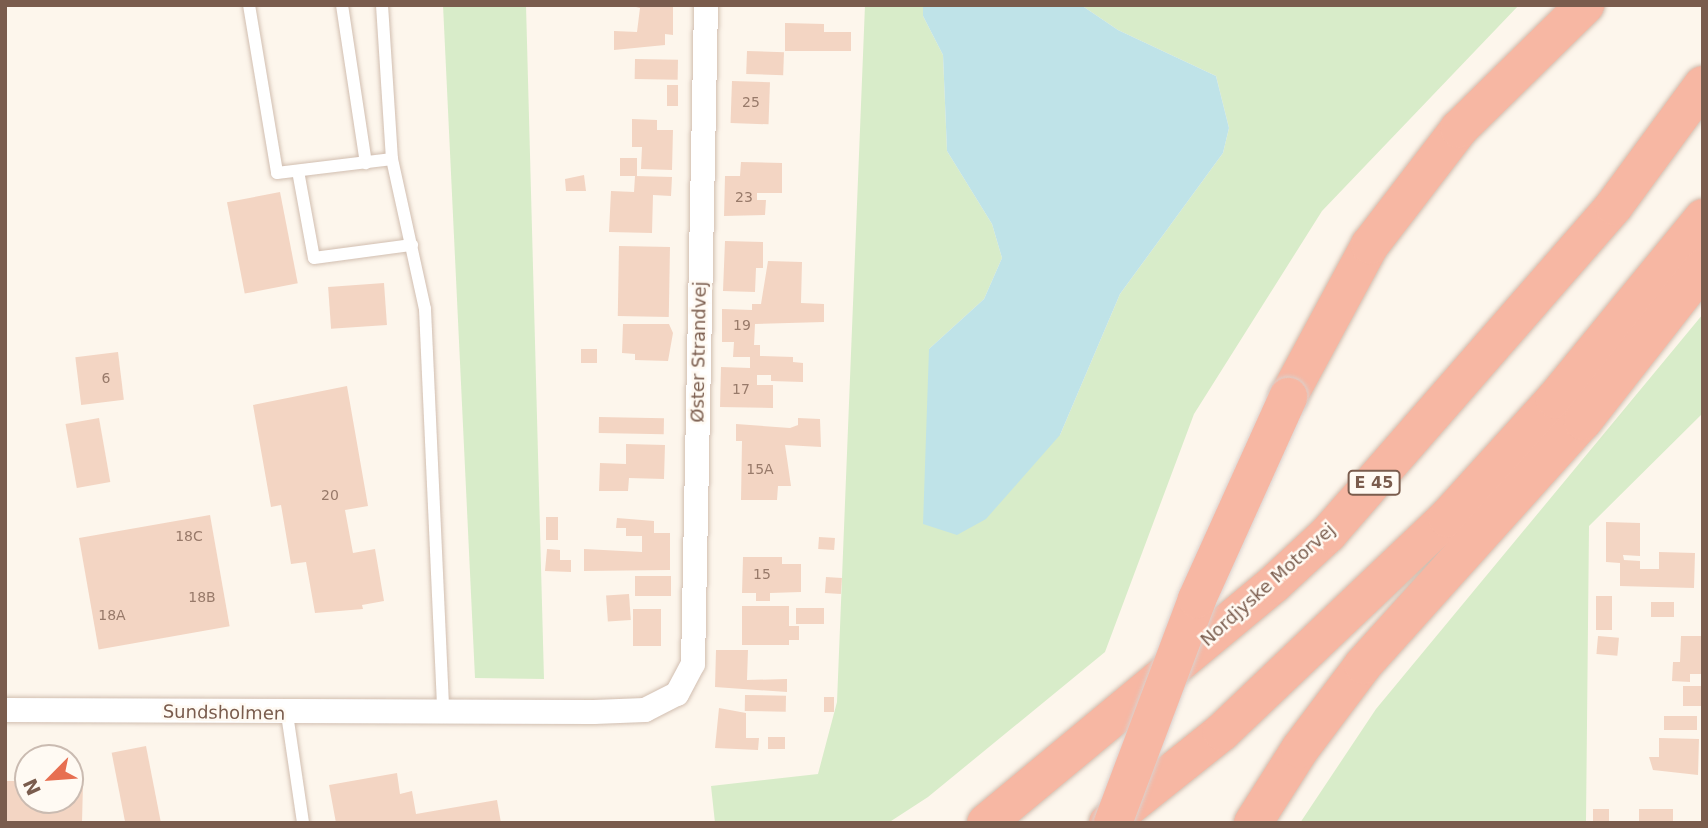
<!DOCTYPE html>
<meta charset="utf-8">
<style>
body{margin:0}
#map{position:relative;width:1708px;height:828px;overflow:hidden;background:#fdf6ec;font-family:"DejaVu Sans",sans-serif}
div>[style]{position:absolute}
.green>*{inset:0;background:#d8ecc9}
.water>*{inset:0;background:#bfe3e8}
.building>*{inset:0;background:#f3d5c3;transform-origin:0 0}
.roads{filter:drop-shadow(0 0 2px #d1beb0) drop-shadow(0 0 2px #d1beb0)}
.lane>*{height:12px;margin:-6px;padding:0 6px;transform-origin:6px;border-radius:6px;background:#fff}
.street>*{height:24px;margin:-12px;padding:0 12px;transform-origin:12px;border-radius:12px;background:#fff}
.highway>*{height:38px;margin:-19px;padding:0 19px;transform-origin:19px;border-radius:19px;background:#f7b7a3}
.bridges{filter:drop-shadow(0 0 2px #dad1cd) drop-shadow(0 0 2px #dad1cd)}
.highway-bridge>*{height:38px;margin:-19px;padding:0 19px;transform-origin:19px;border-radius:19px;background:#f7b7a3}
span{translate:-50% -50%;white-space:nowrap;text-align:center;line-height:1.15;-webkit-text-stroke:5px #fffaf3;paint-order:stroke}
.number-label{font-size:14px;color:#987a6a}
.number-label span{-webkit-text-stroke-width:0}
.shield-label span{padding:2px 5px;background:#fffaf3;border:2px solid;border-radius:5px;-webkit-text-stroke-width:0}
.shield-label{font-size:16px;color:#7a5c4d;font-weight:700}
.street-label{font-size:18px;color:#7a5c4d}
.frame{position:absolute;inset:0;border:7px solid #7a5c4d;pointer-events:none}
.north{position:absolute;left:14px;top:744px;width:70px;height:70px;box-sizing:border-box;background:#fffaf3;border:2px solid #cabbb1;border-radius:50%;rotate:245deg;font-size:19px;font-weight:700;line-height:28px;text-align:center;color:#7a5c4d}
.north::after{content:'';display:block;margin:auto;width:24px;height:32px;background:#e76f51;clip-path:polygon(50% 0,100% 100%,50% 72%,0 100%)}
</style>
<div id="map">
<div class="green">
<i style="clip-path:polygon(443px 5px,526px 5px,544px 679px,475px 678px)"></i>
<i style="clip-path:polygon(865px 5px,923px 5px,923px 16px,943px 55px,947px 151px,992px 224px,1002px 258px,984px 299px,929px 349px,1060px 435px,1120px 294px,1223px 153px,1229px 128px,1216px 76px,1118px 30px,1081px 5px,1519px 5px,1322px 211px,1194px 414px,1105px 652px,928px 797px,888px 823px,715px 823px,711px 786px,818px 774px,837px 702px)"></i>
<i style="clip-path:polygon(1703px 314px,1703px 413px,1589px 526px,1586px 823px,1300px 823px,1376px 709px)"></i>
</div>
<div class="water">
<i style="clip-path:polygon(923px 5px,1081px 5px,1118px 30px,1216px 76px,1229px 128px,1223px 153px,1120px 294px,1060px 435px,986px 519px,957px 535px,923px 524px,929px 349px,984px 299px,1002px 258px,992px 224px,947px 151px,943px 55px,923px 16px)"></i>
</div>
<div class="building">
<i style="clip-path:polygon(628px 5px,673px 5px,673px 35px,665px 34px,665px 45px,614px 50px,614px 31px,637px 32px,640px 8px)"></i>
<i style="clip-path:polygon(785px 23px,824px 24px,824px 32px,851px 32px,851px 51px,785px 51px)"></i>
<i style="left:747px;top:51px;width:37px;height:23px;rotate:2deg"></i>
<i style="left:635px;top:59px;width:43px;height:20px;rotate:1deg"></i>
<i style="left:732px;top:81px;width:38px;height:42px;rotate:2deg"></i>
<i style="left:667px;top:85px;width:11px;height:21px"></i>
<i style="clip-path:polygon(632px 119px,657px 120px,657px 130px,673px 130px,672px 170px,641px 169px,642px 147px,632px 147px)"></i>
<i style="left:620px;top:158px;width:17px;height:18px"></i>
<i style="clip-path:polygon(741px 162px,782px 163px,782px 193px,757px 193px,757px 200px,766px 200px,765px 215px,724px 216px,725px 176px,740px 176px)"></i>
<i style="clip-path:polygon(584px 175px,586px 191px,566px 191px,565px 179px)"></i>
<i style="clip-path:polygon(635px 176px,672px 177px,671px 196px,653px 195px,652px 233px,609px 232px,611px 191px,634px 192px)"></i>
<i style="left:280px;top:192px;width:93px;height:54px;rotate:79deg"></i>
<i style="clip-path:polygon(725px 241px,763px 242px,763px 268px,756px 268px,755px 292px,723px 291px)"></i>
<i style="left:619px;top:246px;width:51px;height:70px;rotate:1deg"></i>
<i style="clip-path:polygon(768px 261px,802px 262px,801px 303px,824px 304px,824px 322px,755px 324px,754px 345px,760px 345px,760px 356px,793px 357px,793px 362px,803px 363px,803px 382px,771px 381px,771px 375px,757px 375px,757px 385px,773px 385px,773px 408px,720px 407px,721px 367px,750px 368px,750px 357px,733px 357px,734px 342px,722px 342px,722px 309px,752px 310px,752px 304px,761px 304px)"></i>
<i style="left:384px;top:283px;width:42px;height:56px;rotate:86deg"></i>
<i style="clip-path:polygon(623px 324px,669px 324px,673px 333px,668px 361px,635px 360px,635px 354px,622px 353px)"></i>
<i style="left:581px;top:349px;width:16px;height:14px"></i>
<i style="left:118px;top:352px;width:48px;height:43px;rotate:83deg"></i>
<i style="clip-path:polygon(347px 386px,368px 506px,345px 510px,353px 553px,375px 549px,384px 601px,362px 605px,363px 609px,315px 613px,306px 562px,291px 564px,281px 505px,271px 507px,253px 405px)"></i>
<i style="left:599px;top:417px;width:65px;height:16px;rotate:1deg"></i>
<i style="left:99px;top:418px;width:65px;height:34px;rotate:80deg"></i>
<i style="clip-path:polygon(798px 418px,820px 419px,821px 447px,785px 445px,791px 486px,778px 486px,777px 500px,741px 500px,742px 441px,736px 441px,736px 424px,790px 428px,798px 425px)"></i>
<i style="clip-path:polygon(626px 444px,665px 445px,664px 479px,629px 478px,628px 491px,599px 491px,600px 463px,626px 464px)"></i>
<i style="left:210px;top:515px;width:113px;height:133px;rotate:80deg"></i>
<i style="left:546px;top:517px;width:12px;height:23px"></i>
<i style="clip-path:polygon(617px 518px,654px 521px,654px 533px,670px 533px,670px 570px,584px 571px,584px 549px,642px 552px,642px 536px,626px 536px,626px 528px,616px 528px)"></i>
<i style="clip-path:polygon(1606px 522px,1640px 523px,1640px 556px,1623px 555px,1624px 560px,1640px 561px,1640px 569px,1659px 569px,1659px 552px,1695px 553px,1694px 588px,1620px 586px,1620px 563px,1606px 562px)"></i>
<i style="left:819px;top:537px;width:16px;height:12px;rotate:4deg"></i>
<i style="clip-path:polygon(547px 549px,560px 550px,560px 560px,571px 560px,571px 572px,545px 571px)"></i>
<i style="clip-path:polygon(743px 557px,782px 557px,782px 564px,801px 564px,801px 592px,770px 593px,770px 601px,756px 601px,756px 593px,742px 593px)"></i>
<i style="left:635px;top:576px;width:36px;height:20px"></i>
<i style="left:826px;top:577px;width:16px;height:16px;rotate:4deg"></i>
<i style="left:629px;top:594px;width:26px;height:23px;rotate:86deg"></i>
<i style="left:1596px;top:596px;width:16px;height:34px"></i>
<i style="left:1651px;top:602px;width:23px;height:15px"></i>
<i style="clip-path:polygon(742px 606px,789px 606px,789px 626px,799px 626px,799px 640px,789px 640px,789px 645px,742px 645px)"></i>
<i style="left:796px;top:608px;width:28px;height:16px"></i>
<i style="left:633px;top:609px;width:28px;height:37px"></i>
<i style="left:1598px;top:636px;width:21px;height:18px;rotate:5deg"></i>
<i style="clip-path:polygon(1681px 636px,1703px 636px,1703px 674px,1690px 674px,1690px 682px,1672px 681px,1673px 662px,1680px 662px)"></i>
<i style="clip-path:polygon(716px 650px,748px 650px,747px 680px,787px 679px,787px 692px,715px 687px)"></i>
<i style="left:1683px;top:686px;width:20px;height:20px"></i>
<i style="left:745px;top:695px;width:41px;height:16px;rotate:1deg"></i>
<i style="left:824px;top:697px;width:10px;height:15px"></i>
<i style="clip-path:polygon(719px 708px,746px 713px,746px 738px,759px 738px,758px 750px,715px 748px)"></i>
<i style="left:1664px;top:716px;width:33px;height:14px"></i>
<i style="left:768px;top:737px;width:17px;height:12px"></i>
<i style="clip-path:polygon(1659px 738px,1699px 739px,1698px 775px,1653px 770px,1649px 757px,1659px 757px)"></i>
<i style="left:146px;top:746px;width:78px;height:35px;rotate:79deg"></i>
<i style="clip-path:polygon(397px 773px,400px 794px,412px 791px,416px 814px,497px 800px,501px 823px,336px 823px,329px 785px)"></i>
<i style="clip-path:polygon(5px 781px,28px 781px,28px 800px,70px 800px,70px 782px,83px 783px,82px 823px,5px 823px)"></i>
<i style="left:1593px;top:809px;width:16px;height:14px"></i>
<i style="left:1639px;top:809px;width:34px;height:14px"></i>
</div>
<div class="roads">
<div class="lane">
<i style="left:249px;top:5px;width:170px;rotate:80.5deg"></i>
<i style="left:277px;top:173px;width:116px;rotate:-6.9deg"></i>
<i style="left:342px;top:5px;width:160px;rotate:81.4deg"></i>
<i style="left:382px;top:5px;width:154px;rotate:86.3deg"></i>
<i style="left:392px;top:159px;width:154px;rotate:77.6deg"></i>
<i style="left:425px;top:309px;width:403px;rotate:87.4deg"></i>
<i style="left:298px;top:171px;width:88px;rotate:79.6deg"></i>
<i style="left:314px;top:258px;width:99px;rotate:-7.6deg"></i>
<i style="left:287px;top:714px;width:110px;rotate:81.6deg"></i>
</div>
<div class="street">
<i style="left:5px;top:710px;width:589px;rotate:0.19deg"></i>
<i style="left:594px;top:712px;width:51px;rotate:-2.2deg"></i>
<i style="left:645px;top:710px;width:36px;rotate:-27deg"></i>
<i style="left:677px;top:694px;width:34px;rotate:-62deg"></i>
<i style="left:693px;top:664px;width:659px;rotate:-88.87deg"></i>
</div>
<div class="highway">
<i style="left:1288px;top:397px;width:173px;rotate:-61.7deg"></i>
<i style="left:1370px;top:245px;width:146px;rotate:-52.5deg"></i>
<i style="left:1459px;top:129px;width:177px;rotate:-44.5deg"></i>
<i style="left:986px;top:823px;width:374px;rotate:-39.7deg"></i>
<i style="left:1274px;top:584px;width:74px;rotate:-42.8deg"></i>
<i style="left:1328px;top:534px;width:435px;rotate:-48.9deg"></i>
<i style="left:1614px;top:206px;width:150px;rotate:-53.7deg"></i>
<i style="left:1108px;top:823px;width:146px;rotate:-38.6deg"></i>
<i style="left:1222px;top:732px;width:311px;rotate:-43.6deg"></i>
<i style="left:1447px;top:518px;width:161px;rotate:-47.8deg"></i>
<i style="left:1555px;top:399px;width:234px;rotate:-50.7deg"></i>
<i style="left:1253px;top:823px;width:88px;rotate:-57.6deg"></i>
<i style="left:1300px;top:749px;width:105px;rotate:-53.1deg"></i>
<i style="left:1363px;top:665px;width:329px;rotate:-48deg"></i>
<i style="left:1583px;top:421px;width:194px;rotate:-51.9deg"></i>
</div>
</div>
<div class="bridges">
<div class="highway-bridge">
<i style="left:1113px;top:823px;width:239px;rotate:-69.4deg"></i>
<i style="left:1197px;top:599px;width:222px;rotate:-65.7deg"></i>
</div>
</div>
<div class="number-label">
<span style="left:751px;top:102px">25</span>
<span style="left:744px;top:197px">23</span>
<span style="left:742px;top:325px">19</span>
<span style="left:106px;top:378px">6</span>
<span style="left:741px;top:389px">17</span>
<span style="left:760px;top:469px">15A</span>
<span style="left:330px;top:495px">20</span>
<span style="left:189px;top:536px">18C</span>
<span style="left:762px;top:574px">15</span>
<span style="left:202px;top:597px">18B</span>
<span style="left:112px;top:615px">18A</span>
</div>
<div class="shield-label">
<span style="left:1374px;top:483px">E 45</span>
</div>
<div class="street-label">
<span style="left:699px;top:352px;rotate:-89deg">Øster Strandvej</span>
<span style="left:1268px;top:585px;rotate:-42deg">Nordjyske Motorvej</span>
<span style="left:224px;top:713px;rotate:1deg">Sundsholmen</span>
</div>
<div class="frame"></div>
<div class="north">N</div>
</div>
